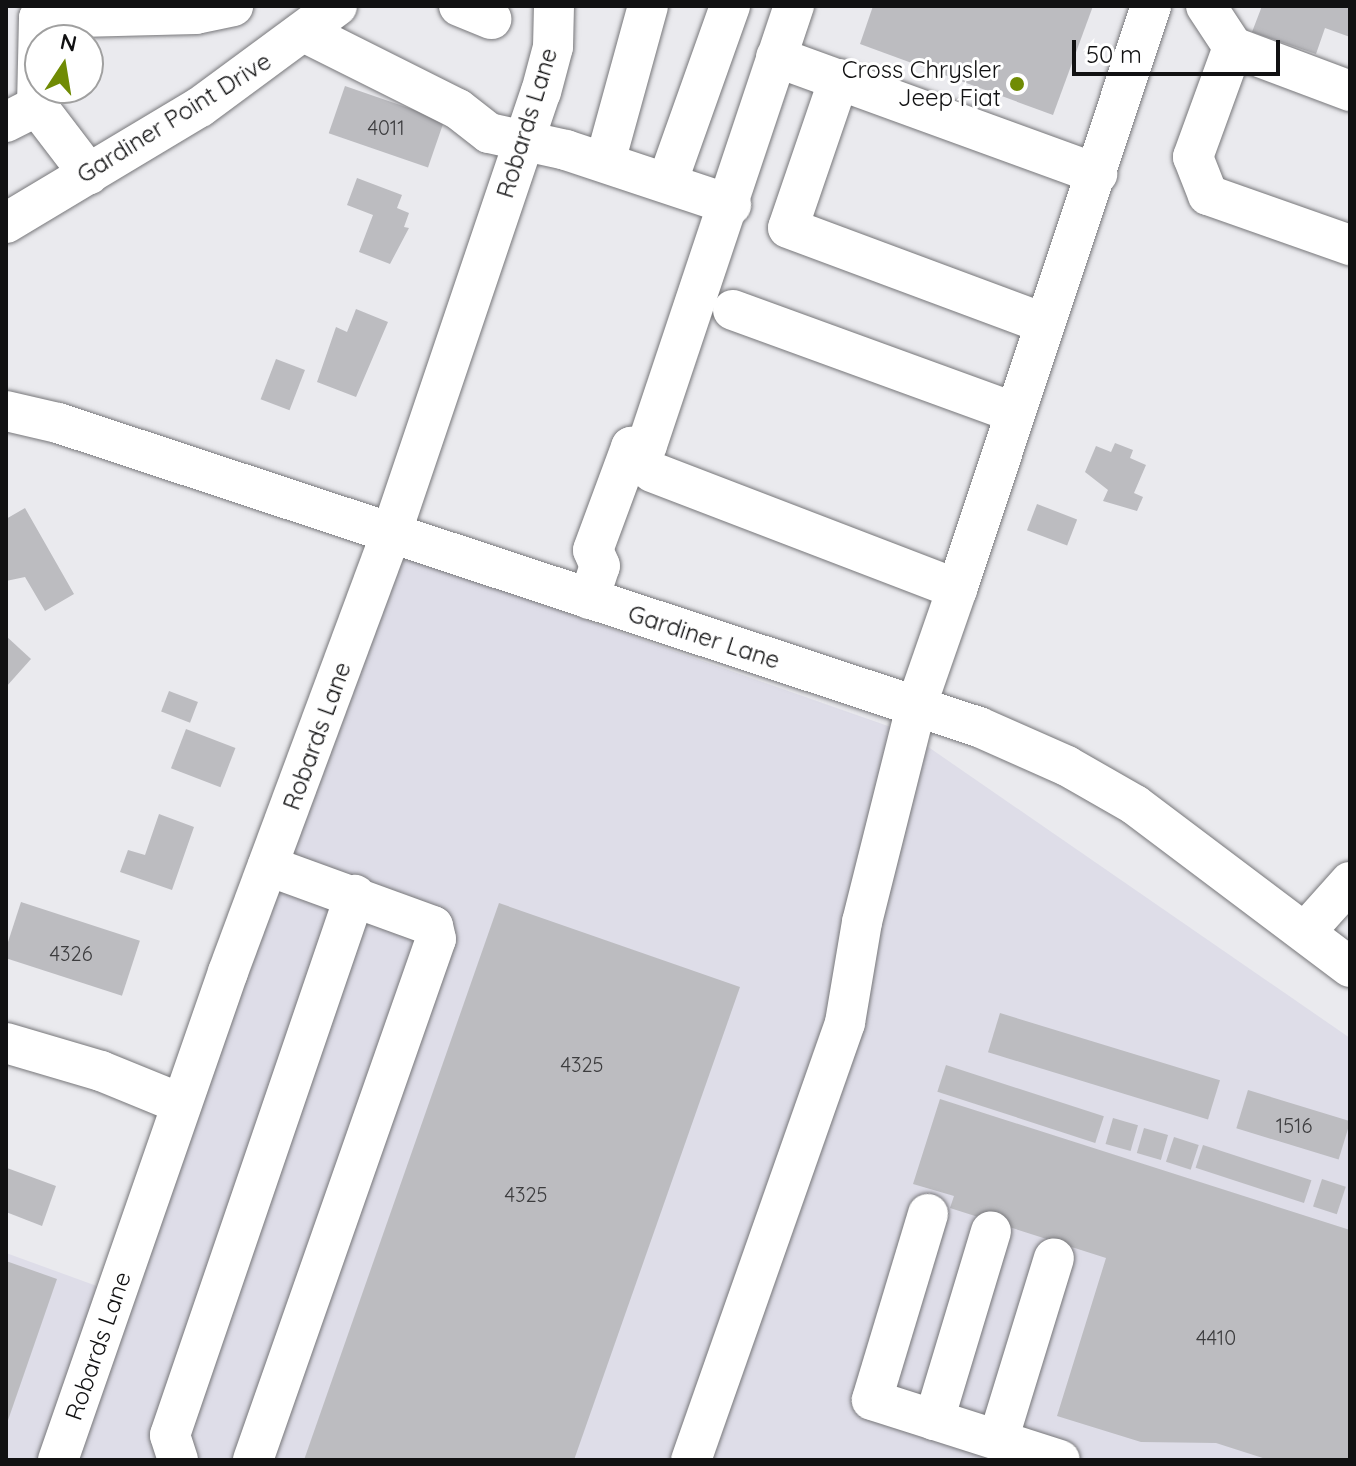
<!DOCTYPE html>
<style>
body{margin:0}
#map{position:relative;width:1356px;height:1466px;overflow:hidden;background:#eaeaee;font-family:Quicksand,sans-serif}
div>[style]{position:absolute}
.built>*{inset:0;background:#dedde8}
.building>*{inset:0;background:#bcbcc0;transform-origin:0 0}
.roads{filter:drop-shadow(0 0 2px #77777a) drop-shadow(0 0 2px #77777a)}
.minor>*{height:40px;margin:-20px;padding:0 20px;transform-origin:20px;border-radius:20px;background:#fff}
.dots>*{width:22px;height:22px;translate:-50% -50%;box-sizing:border-box;border:4px solid #fff;border-radius:50%}
span{translate:-50% -50%;white-space:nowrap;text-align:center;line-height:1.15;-webkit-text-stroke:6px #fff;paint-order:stroke}
.number-label{font-size:20px;color:#3c3c3e}
.number-label span{-webkit-text-stroke-width:0}
.poi-label{font-size:24px;color:#111112}
.right{translate:-100% -50%;text-align:right}
.street-label{font-size:24px;color:#111112}
.frame{position:absolute;inset:0;border:8px solid #111112;pointer-events:none}
.north{position:absolute;left:24px;top:24px;width:80px;height:80px;box-sizing:border-box;background:#fff;border:2px solid #a0a0a0;border-radius:50%;rotate:12deg;font-size:22px;font-weight:700;line-height:32px;text-align:center;color:#111112}
.north::after{content:'';display:block;margin:auto;width:28px;height:36px;background:#708b04;clip-path:polygon(50% 0,100% 100%,50% 72%,0 100%)}
.scale{position:absolute;left:1072px;top:40px;width:208px;height:36px;box-sizing:border-box;border:4px solid #111112;border-top:0;padding-left:10px;font-size:24px;line-height:28px;white-space:nowrap;color:#111112;-webkit-text-stroke:6px #fff;paint-order:stroke}
</style>
<div id="map">
<div class="built">
<i style="clip-path:polygon(393px 552px,908px 733px,1350px 1038px,1350px 1460px,6px 1460px,6px 1253px,105px 1289px)"></i>
</div>
<div class="building">
<i style="clip-path:polygon(873px 6px,1093px 6px,1053px 115px,860px 44px)"></i>
<i style="clip-path:polygon(1262px 6px,1350px 6px,1350px 37px,1325px 28px,1316px 54px,1252px 32px)"></i>
<i style="left:345px;top:86px;width:105px;height:50px;rotate:19deg"></i>
<i style="clip-path:polygon(357px 178px,402px 195px,397px 208px,409px 213px,404px 227px,409px 228px,390px 264px,359px 252px,373px 215px,347px 205px)"></i>
<i style="clip-path:polygon(356px 309px,388px 322px,356px 397px,317px 382px,336px 327px,347px 332px)"></i>
<i style="left:276px;top:359px;width:31px;height:43px;rotate:21deg"></i>
<i style="clip-path:polygon(1115px 443px,1133px 450px,1130px 458px,1146px 465px,1134px 493px,1143px 497px,1137px 511px,1103px 501px,1108px 490px,1085px 472px,1096px 446px,1111px 452px)"></i>
<i style="left:1037px;top:504px;width:43px;height:28px;rotate:21deg"></i>
<i style="clip-path:polygon(25px 508px,74px 594px,45px 611px,25px 577px,6px 581px,6px 519px)"></i>
<i style="clip-path:polygon(6px 636px,31px 659px,6px 687px)"></i>
<i style="left:169px;top:691px;width:31px;height:22px;rotate:21deg"></i>
<i style="left:186px;top:729px;width:53px;height:42px;rotate:21deg"></i>
<i style="clip-path:polygon(159px 814px,194px 827px,172px 890px,120px 872px,128px 850px,145px 855px)"></i>
<i style="left:21px;top:902px;width:125px;height:58px;rotate:18deg"></i>
<i style="clip-path:polygon(499px 903px,740px 987px,574px 1460px,304px 1460px)"></i>
<i style="left:1000px;top:1013px;width:230px;height:41px;rotate:17deg"></i>
<i style="left:946px;top:1065px;width:166px;height:28px;rotate:18deg"></i>
<i style="left:1248px;top:1090px;width:107px;height:40px;rotate:17deg"></i>
<i style="clip-path:polygon(940px 1099px,1350px 1230px,1350px 1460px,1269px 1460px,1216px 1443px,1141px 1442px,1057px 1416px,1106px 1258px,950px 1208px,954px 1196px,913px 1184px)"></i>
<i style="left:1113px;top:1118px;width:26px;height:27px;rotate:16deg"></i>
<i style="left:1144px;top:1128px;width:25px;height:26px;rotate:16deg"></i>
<i style="left:1174px;top:1137px;width:26px;height:26px;rotate:18deg"></i>
<i style="left:1203px;top:1145px;width:114px;height:24px;rotate:18deg"></i>
<i style="clip-path:polygon(7px 1168px,56px 1186px,42px 1226px,6px 1212px)"></i>
<i style="left:1322px;top:1179px;width:25px;height:29px;rotate:18deg"></i>
<i style="clip-path:polygon(6px 1261px,57px 1279px,6px 1426px)"></i>
</div>
<div class="roads">
<div class="minor">
<i style="left:459px;top:6px;width:35px;rotate:22deg"></i>
<i style="left:1206px;top:6px;width:49px;rotate:56.6deg"></i>
<i style="left:1233px;top:47px;width:117px;rotate:110deg"></i>
<i style="left:1193px;top:157px;width:41px;rotate:68.5deg"></i>
<i style="left:1208px;top:195px;width:151px;rotate:19.4deg"></i>
<i style="left:306px;top:33px;width:170px;rotate:26.6deg"></i>
<i style="left:458px;top:109px;width:39px;rotate:38deg"></i>
<i style="left:489px;top:133px;width:79px;rotate:12.4deg"></i>
<i style="left:566px;top:150px;width:174px;rotate:18.4deg"></i>
<i style="left:1233px;top:47px;width:125px;rotate:20.6deg"></i>
<i style="left:776px;top:57px;width:342px;rotate:20deg"></i>
<i style="left:839px;top:79px;width:157px;rotate:108.9deg"></i>
<i style="left:788px;top:228px;width:273px;rotate:20.4deg"></i>
<i style="left:37px;top:106px;width:86px;rotate:52.6deg"></i>
<i style="left:6px;top:122px;width:35px;rotate:-27deg"></i>
<i style="left:37px;top:106px;width:88px;rotate:-88.7deg"></i>
<i style="left:39px;top:18px;width:157px;rotate:-1.5deg"></i>
<i style="left:196px;top:14px;width:38px;rotate:-12deg"></i>
<i style="left:605px;top:162px;width:162px;rotate:-74.6deg"></i>
<i style="left:667px;top:183px;width:188px;rotate:-70.4deg"></i>
<i style="left:6px;top:223px;width:226px;rotate:-30.9deg"></i>
<i style="left:200px;top:107px;width:170px;rotate:-36.4deg"></i>
<i style="left:733px;top:310px;width:298px;rotate:20deg"></i>
<i style="left:6px;top:411px;width:53px;rotate:13deg"></i>
<i style="left:58px;top:423px;width:970px;rotate:18.27deg"></i>
<i style="left:979px;top:727px;width:96px;rotate:23.9deg"></i>
<i style="left:1067px;top:766px;width:78px;rotate:29.8deg"></i>
<i style="left:1135px;top:805px;width:269px;rotate:37deg"></i>
<i style="left:647px;top:445px;width:463px;rotate:-71.5deg"></i>
<i style="left:652px;top:472px;width:327px;rotate:21deg"></i>
<i style="left:957px;top:589px;width:125px;rotate:109.2deg"></i>
<i style="left:916px;top:707px;width:222px;rotate:104.1deg"></i>
<i style="left:862px;top:922px;width:102px;rotate:99.6deg"></i>
<i style="left:845px;top:1023px;width:463px;rotate:109.4deg"></i>
<i style="left:957px;top:589px;width:614px;rotate:-71.59deg"></i>
<i style="left:589px;top:599px;width:35px;rotate:-72deg"></i>
<i style="left:600px;top:566px;width:17px;rotate:-114deg"></i>
<i style="left:593px;top:550px;width:110px;rotate:-69.7deg"></i>
<i style="left:631px;top:447px;width:16px;rotate:-7deg"></i>
<i style="left:1306px;top:931px;width:66px;rotate:-48.1deg"></i>
<i style="left:6px;top:1043px;width:99px;rotate:16.4deg"></i>
<i style="left:101px;top:1071px;width:87px;rotate:22.2deg"></i>
<i style="left:928px;top:1214px;width:194px;rotate:106.8deg"></i>
<i style="left:872px;top:1400px;width:197px;rotate:17.7deg"></i>
<i style="left:934px;top:1420px;width:197px;rotate:-73.2deg"></i>
<i style="left:998px;top:1440px;width:190px;rotate:-72.9deg"></i>
<i style="left:58px;top:1460px;width:517px;rotate:-70.79deg"></i>
<i style="left:228px;top:972px;width:467px;rotate:-69.6deg"></i>
<i style="left:391px;top:534px;width:467px;rotate:-71.3deg"></i>
<i style="left:541px;top:92px;width:47px;rotate:-75.1deg"></i>
<i style="left:553px;top:47px;width:41px;rotate:-88.6deg"></i>
<i style="left:178px;top:1460px;width:26px;rotate:-108deg"></i>
<i style="left:170px;top:1435px;width:571px;rotate:-71.09deg"></i>
<i style="left:253px;top:1460px;width:552px;rotate:-70.65deg"></i>
<i style="left:436px;top:939px;width:13px;rotate:-103deg"></i>
<i style="left:433px;top:926px;width:176px;rotate:-160deg"></i>
</div>
</div>
<div class="dots">
<i style="left:1017px;top:84px;background:#708b04"></i>
</div>
<div class="number-label">
<span style="left:386px;top:127px">4011</span>
<span style="left:71px;top:953px">4326</span>
<span style="left:582px;top:1064px">4325</span>
<span style="left:1294px;top:1125px">1516</span>
<span style="left:526px;top:1194px">4325</span>
<span style="left:1216px;top:1337px">4410</span>
</div>
<div class="poi-label">
<span class="right" style="left:1001px;top:84px">Cross Chrysler<br>Jeep Fiat</span>
</div>
<div class="street-label">
<span style="left:174px;top:118px;rotate:-32deg">Gardiner Point Drive</span>
<span style="left:527px;top:123px;rotate:-73deg">Robards Lane</span>
<span style="left:704px;top:637px;rotate:18deg">Gardiner Lane</span>
<span style="left:317px;top:736px;rotate:-70deg">Robards Lane</span>
<span style="left:98px;top:1346px;rotate:-71deg">Robards Lane</span>
</div>
<div class="frame"></div>
<div class="north">N</div>
<div class="scale">50 m</div>
</div>
